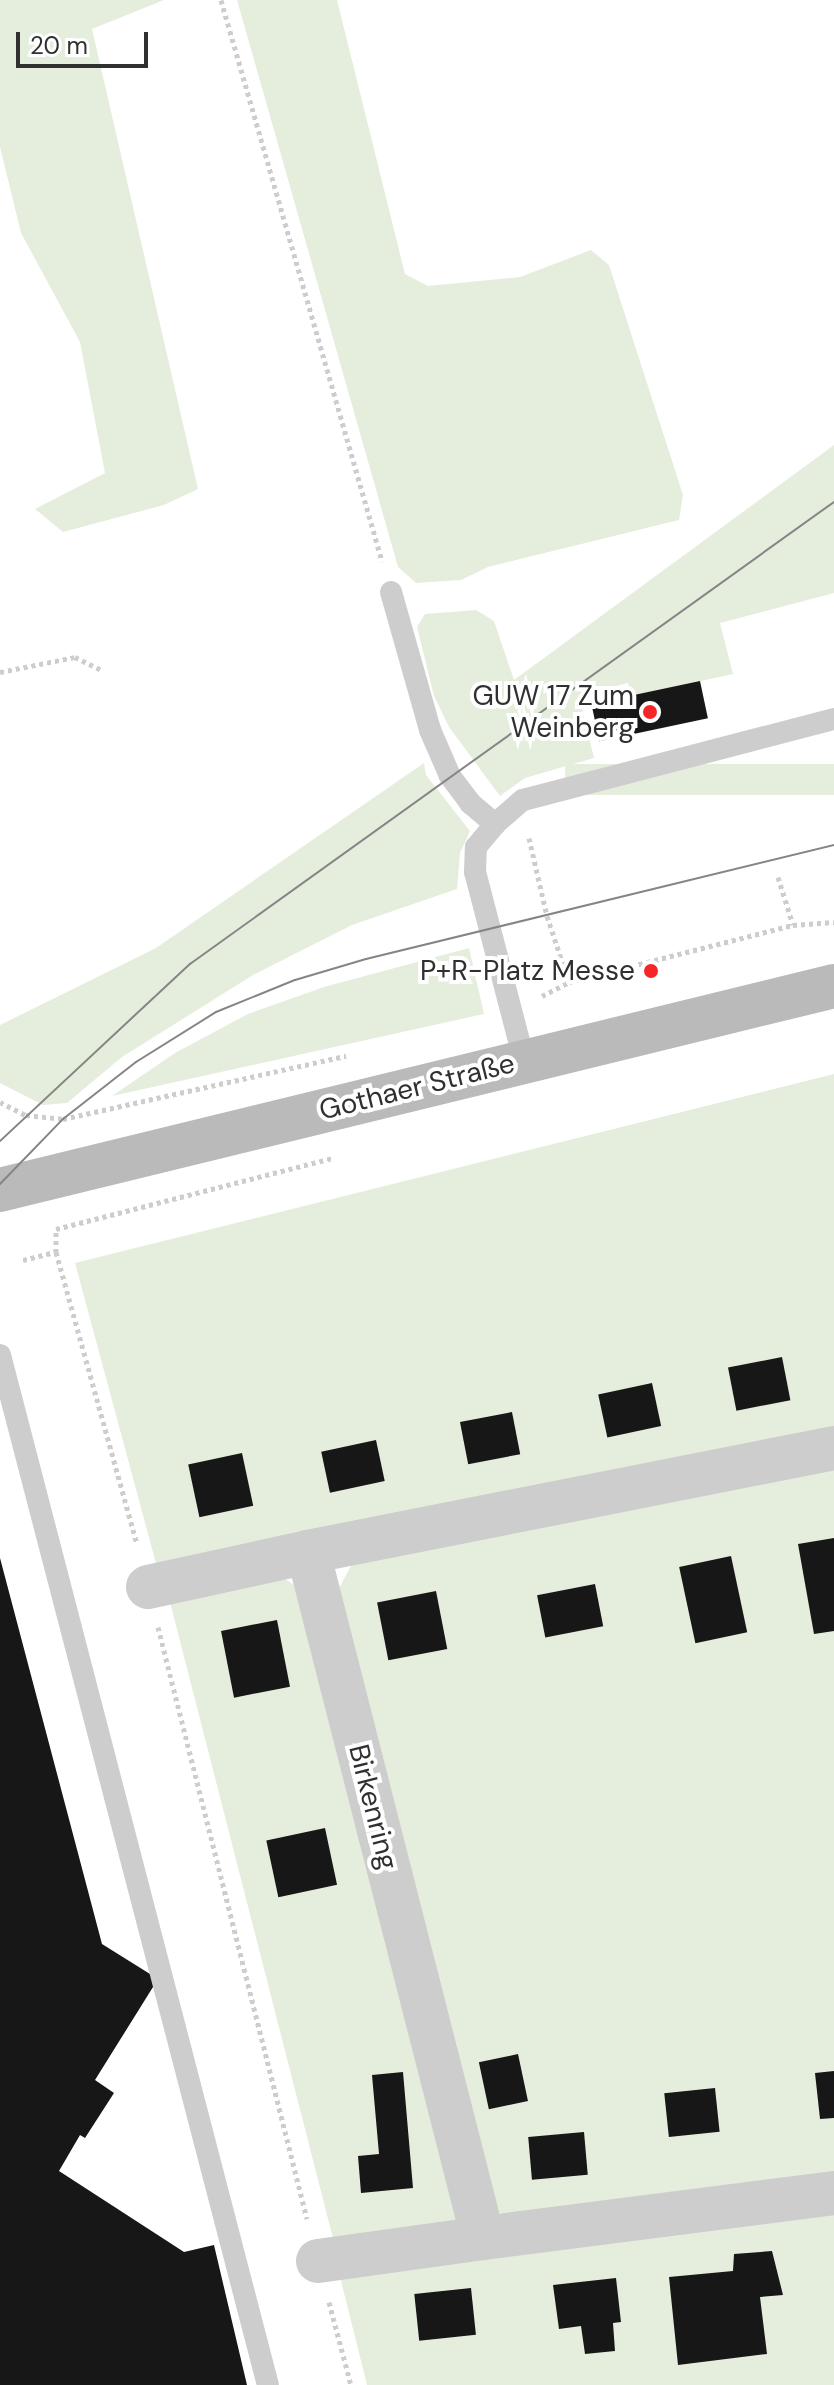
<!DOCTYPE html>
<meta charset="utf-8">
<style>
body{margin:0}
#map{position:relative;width:834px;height:2385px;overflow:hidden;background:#fff;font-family:"DM Sans",sans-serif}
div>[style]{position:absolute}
.green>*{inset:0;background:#e5eedd;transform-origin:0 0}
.building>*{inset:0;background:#171717;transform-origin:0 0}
.path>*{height:5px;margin-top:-2.5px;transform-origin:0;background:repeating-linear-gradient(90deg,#cdcdcd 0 4px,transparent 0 8px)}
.lane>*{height:22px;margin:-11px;padding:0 11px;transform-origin:11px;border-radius:11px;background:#cdcdcd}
.street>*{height:44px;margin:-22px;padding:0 22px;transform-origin:22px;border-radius:22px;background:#cdcdcd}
.secondary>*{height:44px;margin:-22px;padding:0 22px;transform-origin:22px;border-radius:22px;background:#bababa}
.tram>*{height:2px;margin:-1px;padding:0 1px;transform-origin:1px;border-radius:1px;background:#858585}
.dots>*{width:22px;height:22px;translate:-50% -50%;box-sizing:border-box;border:4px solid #fff;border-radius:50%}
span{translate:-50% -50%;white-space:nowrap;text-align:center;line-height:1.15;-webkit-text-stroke:8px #fff;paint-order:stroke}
.poi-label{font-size:28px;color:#303030}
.right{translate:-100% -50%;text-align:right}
.street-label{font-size:28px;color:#303030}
.scale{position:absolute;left:16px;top:32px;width:132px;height:36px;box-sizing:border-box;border:4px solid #303030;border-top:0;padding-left:10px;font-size:24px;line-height:28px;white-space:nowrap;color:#303030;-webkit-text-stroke:6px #fff;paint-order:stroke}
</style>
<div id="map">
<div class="green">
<i style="clip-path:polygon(0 0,164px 0,92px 29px,198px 489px,164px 505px,63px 532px,35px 509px,105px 473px,80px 342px,21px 233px,0 147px)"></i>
<i style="clip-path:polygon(237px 0,337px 0,405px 274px,428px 286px,520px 277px,591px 250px,609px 265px,683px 495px,679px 520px,488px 567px,461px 580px,416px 583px,398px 567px)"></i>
<i style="clip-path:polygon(834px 445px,834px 593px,720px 623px,733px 674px,631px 696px,628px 683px,579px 696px,594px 758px,525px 778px,500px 796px,449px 727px,434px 696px,417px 627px,425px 614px,476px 610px,494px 621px,514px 680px)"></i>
<i style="clip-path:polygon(424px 763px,426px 775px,470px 831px,460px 853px,457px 889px,352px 925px,253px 975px,122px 1057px,67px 1103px,43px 1105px,0 1083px,0 1025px,156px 948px)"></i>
<i style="left:834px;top:764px;width:31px;height:269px;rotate:90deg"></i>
<i style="clip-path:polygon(469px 948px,484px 1014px,112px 1096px,175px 1053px,248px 1014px,324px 987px)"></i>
<i style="clip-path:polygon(834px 1074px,834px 1434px,158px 1571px,75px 1263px)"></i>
<i style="clip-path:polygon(834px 1466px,834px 2180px,517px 2221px,498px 2212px,338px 1590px,352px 1564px)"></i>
<i style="clip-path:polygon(284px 1578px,304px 1592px,461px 2219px,335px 2246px,170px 1602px)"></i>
<i style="clip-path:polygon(834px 2214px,834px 2385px,367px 2385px,340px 2277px)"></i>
</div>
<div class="building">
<i style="left:700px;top:681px;width:38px;height:111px;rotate:78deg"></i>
<i style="left:782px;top:1357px;width:44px;height:55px;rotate:79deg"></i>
<i style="left:652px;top:1383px;width:44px;height:55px;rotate:78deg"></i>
<i style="left:512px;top:1412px;width:43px;height:53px;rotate:79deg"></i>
<i style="left:376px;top:1440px;width:42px;height:56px;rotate:78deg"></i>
<i style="left:242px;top:1453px;width:54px;height:55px;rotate:78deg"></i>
<i style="clip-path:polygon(834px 1538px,834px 1631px,814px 1634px,798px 1544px)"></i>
<i style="left:731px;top:1556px;width:78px;height:53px;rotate:78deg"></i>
<i style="clip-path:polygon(0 1558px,102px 1944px,158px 1979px,95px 2080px,114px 2093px,85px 2138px,80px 2135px,59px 2171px,184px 2252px,214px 2245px,247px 2385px,0 2385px)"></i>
<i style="left:595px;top:1584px;width:43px;height:59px;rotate:79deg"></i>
<i style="left:436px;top:1591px;width:59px;height:60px;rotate:79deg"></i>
<i style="left:277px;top:1620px;width:68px;height:57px;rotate:79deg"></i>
<i style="left:325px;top:1828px;width:58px;height:60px;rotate:78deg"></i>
<i style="left:518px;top:2054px;width:48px;height:40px;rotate:78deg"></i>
<i style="clip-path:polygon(834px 2071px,834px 2118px,820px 2119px,815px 2073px)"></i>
<i style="clip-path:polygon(403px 2072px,413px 2188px,361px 2193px,358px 2156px,379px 2154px,372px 2075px)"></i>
<i style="left:715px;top:2088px;width:44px;height:51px;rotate:84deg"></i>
<i style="left:584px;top:2132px;width:43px;height:56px;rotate:85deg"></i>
<i style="clip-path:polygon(772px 2251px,783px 2295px,760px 2297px,767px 2354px,678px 2365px,669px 2277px,733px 2271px,734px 2254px)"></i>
<i style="clip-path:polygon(616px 2278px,621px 2322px,613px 2323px,615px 2351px,585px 2354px,581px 2326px,559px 2329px,553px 2285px)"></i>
<i style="left:471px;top:2288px;width:47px;height:57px;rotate:84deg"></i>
</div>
<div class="path">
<i style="left:221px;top:0;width:584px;rotate:73.99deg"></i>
<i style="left:0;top:672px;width:76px;rotate:-11.3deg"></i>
<i style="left:75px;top:657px;width:30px;rotate:26deg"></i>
<i style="left:529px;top:838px;width:80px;rotate:77deg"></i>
<i style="left:547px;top:916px;width:70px;rotate:71.6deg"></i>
<i style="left:778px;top:877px;width:50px;rotate:72.6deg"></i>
<i style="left:542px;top:996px;width:30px;rotate:-27deg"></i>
<i style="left:569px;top:982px;width:231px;rotate:-14.3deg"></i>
<i style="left:793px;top:925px;width:41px;rotate:-4.2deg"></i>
<i style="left:0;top:1102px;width:29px;rotate:27deg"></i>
<i style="left:26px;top:1115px;width:37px;rotate:6deg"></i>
<i style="left:63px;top:1119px;width:290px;rotate:-12.6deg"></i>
<i style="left:56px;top:1252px;width:303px;rotate:74.5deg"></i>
<i style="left:23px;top:1260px;width:34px;rotate:-14deg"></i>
<i style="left:56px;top:1252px;width:23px;rotate:-90deg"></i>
<i style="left:56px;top:1229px;width:286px;rotate:-14.4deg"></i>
<i style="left:158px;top:1627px;width:610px;rotate:75.87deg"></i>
<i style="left:329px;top:2302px;width:86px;rotate:75.2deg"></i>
</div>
<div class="lane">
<i style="left:391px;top:592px;width:143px;rotate:74.2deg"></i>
<i style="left:430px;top:730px;width:50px;rotate:66.5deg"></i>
<i style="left:450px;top:776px;width:34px;rotate:53deg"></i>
<i style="left:470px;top:803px;width:33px;rotate:40deg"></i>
<i style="left:524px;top:1060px;width:194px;rotate:-104.6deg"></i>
<i style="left:475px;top:872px;width:25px;rotate:-88deg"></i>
<i style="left:476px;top:847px;width:30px;rotate:-50deg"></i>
<i style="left:495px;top:824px;width:37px;rotate:-41deg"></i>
<i style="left:523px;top:800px;width:321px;rotate:-14.6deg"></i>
<i style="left:0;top:1355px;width:1064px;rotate:75.42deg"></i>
</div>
<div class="street">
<i style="left:834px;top:1448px;width:536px;rotate:168.82deg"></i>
<i style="left:308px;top:1552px;width:708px;rotate:75.69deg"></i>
<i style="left:483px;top:2238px;width:354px;rotate:-7.3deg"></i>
<i style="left:148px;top:1587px;width:164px;rotate:-12.3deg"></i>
<i style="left:318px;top:2261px;width:167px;rotate:-7.9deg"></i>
</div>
<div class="secondary">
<i style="left:0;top:1190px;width:859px;rotate:-13.74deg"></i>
</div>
<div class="tram">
<i style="left:0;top:1141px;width:260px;rotate:-43deg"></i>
<i style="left:190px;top:964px;width:793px;rotate:-35.66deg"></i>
<i style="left:0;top:1184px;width:91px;rotate:-45.9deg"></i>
<i style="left:63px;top:1119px;width:93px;rotate:-38deg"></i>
<i style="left:136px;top:1062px;width:94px;rotate:-32deg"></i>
<i style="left:216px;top:1012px;width:85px;rotate:-22.1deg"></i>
<i style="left:295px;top:980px;width:74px;rotate:-16.5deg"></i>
<i style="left:366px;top:959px;width:482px;rotate:-13.7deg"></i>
</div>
<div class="dots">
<i style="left:650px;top:712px;background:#f42726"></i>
<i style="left:651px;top:971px;background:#f42726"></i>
</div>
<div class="poi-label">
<span class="right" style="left:634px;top:712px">GUW 17 Zum<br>Weinberg</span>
<span class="right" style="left:635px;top:971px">P+R-Platz Messe</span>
</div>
<div class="street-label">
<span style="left:417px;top:1087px;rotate:-14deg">Gothaer Straße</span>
<span style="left:373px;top:1807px;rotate:76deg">Birkenring</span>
</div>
<div class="scale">20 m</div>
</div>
